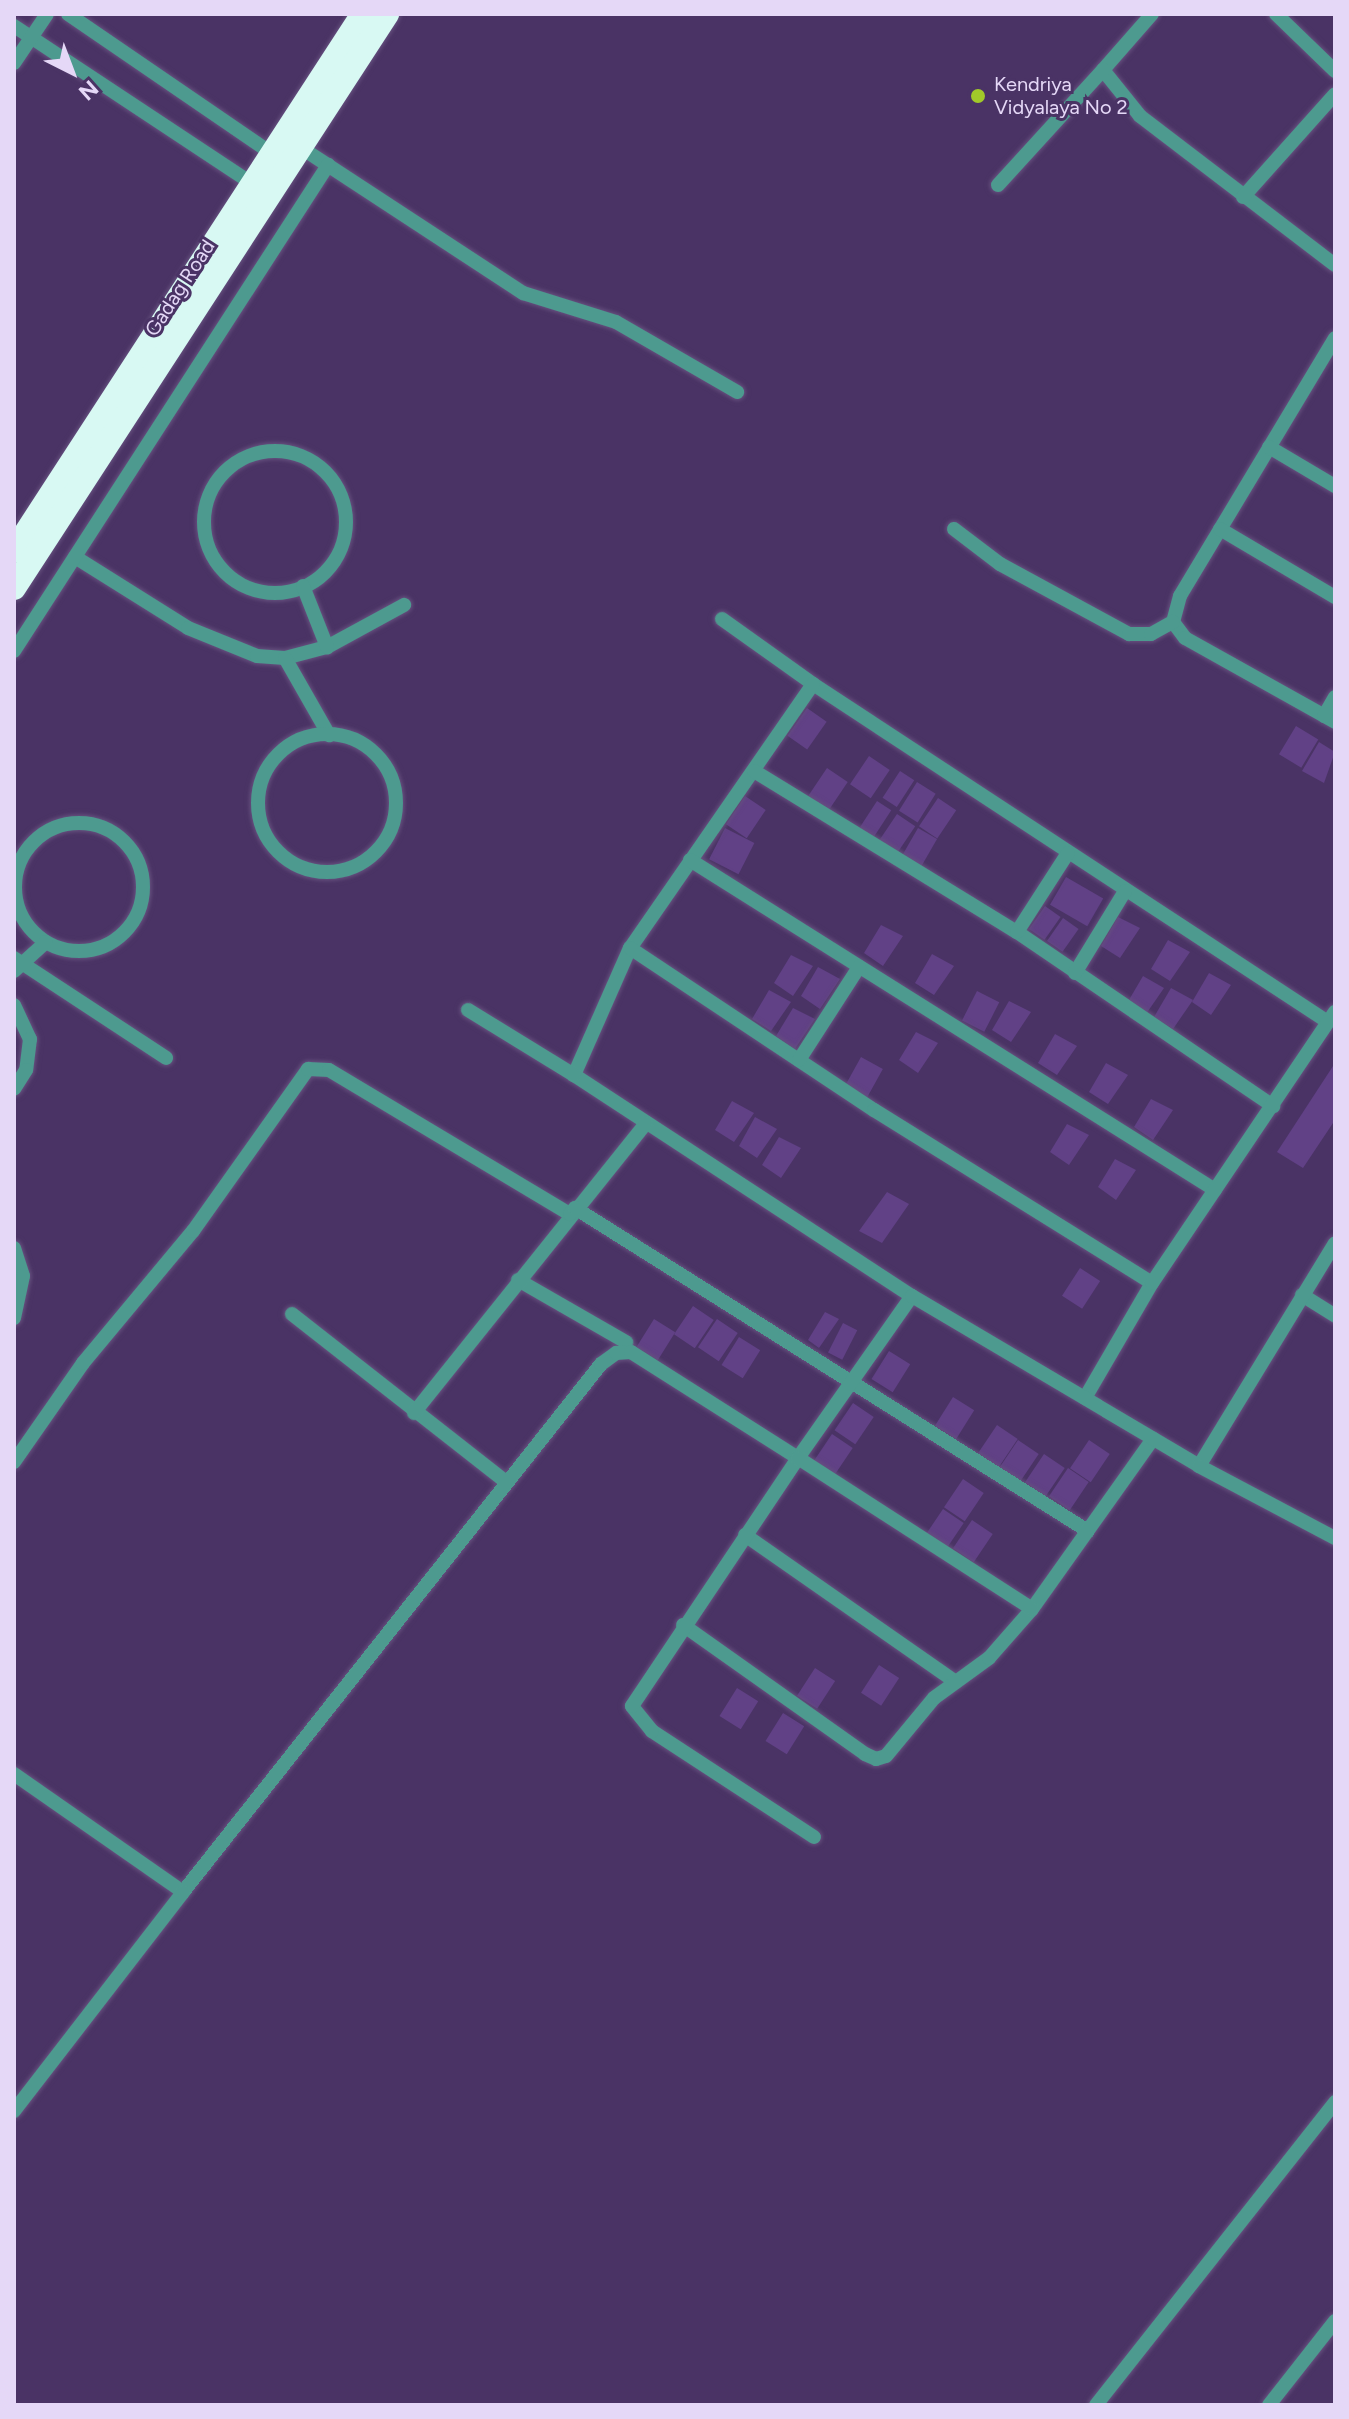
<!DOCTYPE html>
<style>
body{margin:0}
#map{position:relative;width:1349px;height:2419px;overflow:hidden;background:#4a3365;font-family:Figtree,sans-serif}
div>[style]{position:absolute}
.building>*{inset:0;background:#614186;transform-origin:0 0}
.roads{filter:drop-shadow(0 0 2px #66517f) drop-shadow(0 0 2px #66517f)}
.minor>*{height:14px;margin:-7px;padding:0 7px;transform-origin:7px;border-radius:7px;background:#4d9a8f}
.minor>.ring{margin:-7px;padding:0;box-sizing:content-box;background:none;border:14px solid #4d9a8f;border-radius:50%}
.highway>*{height:24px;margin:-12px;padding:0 12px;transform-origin:12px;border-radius:12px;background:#d8f9f3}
.dots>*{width:22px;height:22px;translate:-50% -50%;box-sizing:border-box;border:4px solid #4a3365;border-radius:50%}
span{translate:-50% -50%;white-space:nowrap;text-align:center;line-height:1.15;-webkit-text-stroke:6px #4a3365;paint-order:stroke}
.poi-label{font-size:20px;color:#e5d8f7}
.left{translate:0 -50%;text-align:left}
.street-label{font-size:20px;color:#e5d8f7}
.frame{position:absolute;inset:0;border:16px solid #e5d8f7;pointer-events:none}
.north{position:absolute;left:32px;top:32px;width:80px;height:80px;-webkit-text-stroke:6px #4a3365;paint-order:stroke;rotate:138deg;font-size:22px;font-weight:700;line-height:32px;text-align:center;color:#e5d8f7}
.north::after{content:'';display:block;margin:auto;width:28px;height:36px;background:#e5d8f7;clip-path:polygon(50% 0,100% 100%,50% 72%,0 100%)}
</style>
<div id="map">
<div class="building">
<i style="left:807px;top:708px;width:24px;height:34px;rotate:35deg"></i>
<i style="left:1296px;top:726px;width:26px;height:33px;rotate:31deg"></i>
<i style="clip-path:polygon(1319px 742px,1335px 752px,1324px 783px,1302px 771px)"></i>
<i style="left:869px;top:756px;width:25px;height:34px;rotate:34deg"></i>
<i style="left:827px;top:768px;width:25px;height:34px;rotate:34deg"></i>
<i style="left:900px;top:771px;width:17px;height:32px;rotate:33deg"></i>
<i style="left:917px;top:782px;width:22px;height:34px;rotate:32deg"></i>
<i style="left:745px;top:796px;width:25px;height:34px;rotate:34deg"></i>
<i style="left:938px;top:798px;width:22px;height:34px;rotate:34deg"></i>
<i style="left:877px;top:801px;width:17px;height:32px;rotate:33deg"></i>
<i style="left:897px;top:814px;width:22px;height:34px;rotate:34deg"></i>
<i style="left:725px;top:828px;width:33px;height:35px;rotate:27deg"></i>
<i style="left:918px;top:828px;width:22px;height:34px;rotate:30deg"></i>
<i style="left:1066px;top:877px;width:43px;height:32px;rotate:30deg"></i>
<i style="left:1045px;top:906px;width:19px;height:28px;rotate:35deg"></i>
<i style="clip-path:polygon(1118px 917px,1140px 928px,1120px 958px,1101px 946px)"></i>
<i style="left:1063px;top:918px;width:19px;height:28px;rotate:35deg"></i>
<i style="clip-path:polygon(881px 925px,903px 936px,883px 966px,864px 953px)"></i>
<i style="clip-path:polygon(1168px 940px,1190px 952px,1170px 981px,1151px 969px)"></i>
<i style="clip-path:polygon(932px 954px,954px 966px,934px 995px,915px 983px)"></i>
<i style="clip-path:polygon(791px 955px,813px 966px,793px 996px,774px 983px)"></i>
<i style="clip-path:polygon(818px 967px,840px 979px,820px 1009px,801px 996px)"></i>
<i style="clip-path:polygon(1209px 973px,1231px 985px,1211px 1015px,1192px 1002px)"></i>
<i style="clip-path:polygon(1143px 976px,1164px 988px,1144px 1017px,1126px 1005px)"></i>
<i style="clip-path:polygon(1171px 988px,1193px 1000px,1173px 1029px,1154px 1017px)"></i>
<i style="clip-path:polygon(769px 990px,791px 1002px,771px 1031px,752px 1019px)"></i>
<i style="left:977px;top:991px;width:25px;height:33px;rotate:27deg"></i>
<i style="clip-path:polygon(1009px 1001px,1031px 1012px,1011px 1042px,992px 1030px)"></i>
<i style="clip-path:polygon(793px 1008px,815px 1019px,795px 1049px,776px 1036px)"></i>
<i style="clip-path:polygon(916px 1032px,938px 1043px,918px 1073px,899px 1060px)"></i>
<i style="clip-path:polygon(1055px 1034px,1077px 1046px,1057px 1075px,1038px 1063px)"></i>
<i style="left:861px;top:1057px;width:25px;height:34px;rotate:29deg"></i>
<i style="clip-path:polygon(1106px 1063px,1128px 1075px,1108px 1104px,1089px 1092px)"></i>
<i style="clip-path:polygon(1335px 1063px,1335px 1120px,1303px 1168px,1277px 1152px)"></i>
<i style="clip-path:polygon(1151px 1099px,1173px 1110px,1153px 1140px,1134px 1127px)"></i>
<i style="clip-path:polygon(732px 1101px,754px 1113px,734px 1142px,715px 1130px)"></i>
<i style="clip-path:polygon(755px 1117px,777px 1129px,757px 1158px,739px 1146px)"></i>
<i style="clip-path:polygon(1067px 1124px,1089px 1135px,1069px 1165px,1050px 1152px)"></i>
<i style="clip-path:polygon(779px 1137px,801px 1148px,781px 1178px,762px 1165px)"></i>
<i style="clip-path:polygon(1115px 1159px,1136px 1170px,1116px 1200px,1098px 1187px)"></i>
<i style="clip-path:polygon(887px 1192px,909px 1204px,882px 1243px,859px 1231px)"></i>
<i style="left:1080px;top:1268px;width:24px;height:33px;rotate:33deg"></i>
<i style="left:693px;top:1306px;width:25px;height:34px;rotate:34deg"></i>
<i style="clip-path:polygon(825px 1312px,839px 1319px,819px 1348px,808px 1340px)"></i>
<i style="left:654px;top:1319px;width:25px;height:33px;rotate:32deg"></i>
<i style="left:717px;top:1319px;width:25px;height:34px;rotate:34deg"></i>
<i style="left:843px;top:1323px;width:16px;height:33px;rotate:27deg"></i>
<i style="left:739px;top:1337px;width:25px;height:33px;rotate:32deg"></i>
<i style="left:889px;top:1351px;width:25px;height:33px;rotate:32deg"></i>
<i style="left:953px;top:1397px;width:25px;height:34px;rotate:32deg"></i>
<i style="left:853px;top:1403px;width:25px;height:33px;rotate:34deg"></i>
<i style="left:997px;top:1425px;width:25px;height:34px;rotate:34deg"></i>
<i style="left:832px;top:1434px;width:25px;height:34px;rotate:34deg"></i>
<i style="left:1018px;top:1440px;width:25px;height:34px;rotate:34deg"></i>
<i style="left:1089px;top:1440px;width:25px;height:34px;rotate:34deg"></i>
<i style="left:1044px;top:1454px;width:25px;height:34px;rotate:34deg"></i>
<i style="left:1068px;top:1468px;width:25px;height:34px;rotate:34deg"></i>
<i style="left:963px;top:1479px;width:25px;height:34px;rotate:34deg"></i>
<i style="left:943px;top:1509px;width:25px;height:34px;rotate:34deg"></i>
<i style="left:972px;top:1520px;width:25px;height:34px;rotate:34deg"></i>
<i style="left:879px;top:1665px;width:24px;height:33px;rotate:33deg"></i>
<i style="left:815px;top:1668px;width:24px;height:33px;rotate:33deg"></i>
<i style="left:737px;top:1688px;width:25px;height:33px;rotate:32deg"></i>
<i style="left:783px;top:1713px;width:25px;height:33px;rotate:32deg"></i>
</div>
<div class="roads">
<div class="minor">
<i style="left:68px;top:14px;width:251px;rotate:34.4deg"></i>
<i style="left:1152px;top:14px;width:74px;rotate:131.2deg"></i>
<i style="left:1103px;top:70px;width:59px;rotate:51.2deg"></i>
<i style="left:1140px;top:116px;width:245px;rotate:37.4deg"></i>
<i style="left:1276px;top:14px;width:82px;rotate:44deg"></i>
<i style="left:14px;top:26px;width:294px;rotate:33.5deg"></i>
<i style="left:14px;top:63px;width:59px;rotate:-56deg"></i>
<i style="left:300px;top:147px;width:267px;rotate:33.2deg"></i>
<i style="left:523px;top:293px;width:97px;rotate:17.3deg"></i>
<i style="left:616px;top:322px;width:140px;rotate:30deg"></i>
<i style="left:998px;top:185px;width:156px;rotate:-47.6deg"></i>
<i style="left:1243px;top:197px;width:138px;rotate:-48.2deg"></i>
<i style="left:1335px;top:338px;width:301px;rotate:121deg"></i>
<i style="left:1180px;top:596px;width:27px;rotate:105deg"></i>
<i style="left:1173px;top:622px;width:20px;rotate:53deg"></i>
<i style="left:1185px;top:638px;width:172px;rotate:29.2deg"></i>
<i style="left:1269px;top:447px;width:77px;rotate:30.6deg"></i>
<i class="ring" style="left:204px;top:451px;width:128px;height:128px"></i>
<i style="left:954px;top:529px;width:58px;rotate:37.3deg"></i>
<i style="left:1000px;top:564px;width:147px;rotate:28.5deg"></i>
<i style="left:1129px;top:634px;width:22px"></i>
<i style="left:1151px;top:634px;width:25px;rotate:-29deg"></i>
<i style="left:1220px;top:529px;width:134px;rotate:30.6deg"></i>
<i style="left:75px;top:557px;width:133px;rotate:32.1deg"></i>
<i style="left:188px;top:628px;width:74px;rotate:22.1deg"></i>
<i style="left:257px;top:656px;width:28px;rotate:4deg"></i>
<i style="left:285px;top:658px;width:43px;rotate:-14.7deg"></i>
<i style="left:327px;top:647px;width:88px;rotate:-28.6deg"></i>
<i style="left:303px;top:586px;width:66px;rotate:68.5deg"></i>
<i style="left:722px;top:619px;width:112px;rotate:35.5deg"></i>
<i style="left:813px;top:684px;width:616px;rotate:33.28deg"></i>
<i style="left:14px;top:651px;width:579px;rotate:-57.13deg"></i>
<i style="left:285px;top:658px;width:89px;rotate:60.3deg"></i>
<i style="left:813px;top:684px;width:321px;rotate:124.7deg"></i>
<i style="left:630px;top:948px;width:139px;rotate:113.8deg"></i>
<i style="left:574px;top:1075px;width:404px;rotate:33.2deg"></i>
<i style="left:1324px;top:716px;width:22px;rotate:-60deg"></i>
<i class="ring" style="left:258px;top:734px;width:124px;height:124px"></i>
<i style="left:754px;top:771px;width:308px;rotate:31.5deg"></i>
<i style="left:1017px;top:932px;width:310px;rotate:34.2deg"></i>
<i class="ring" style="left:15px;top:823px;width:114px;height:114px"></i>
<i style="left:690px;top:860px;width:620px;rotate:32.15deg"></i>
<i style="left:1017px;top:932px;width:94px;rotate:-57.2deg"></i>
<i style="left:630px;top:948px;width:293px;rotate:33.6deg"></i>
<i style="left:874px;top:1110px;width:327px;rotate:31.9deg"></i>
<i style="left:14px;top:958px;width:182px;rotate:33.3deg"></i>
<i style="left:14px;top:971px;width:43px;rotate:-42.2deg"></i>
<i style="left:1075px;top:973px;width:96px;rotate:-58.6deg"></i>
<i style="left:14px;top:1005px;width:38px;rotate:65deg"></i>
<i style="left:30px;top:1039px;width:31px;rotate:97deg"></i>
<i style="left:26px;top:1070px;width:22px;rotate:122deg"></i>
<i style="left:468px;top:1010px;width:124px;rotate:31.5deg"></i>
<i style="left:799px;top:1060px;width:111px;rotate:-57.2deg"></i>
<i style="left:14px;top:1248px;width:29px;rotate:72deg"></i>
<i style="left:23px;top:1276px;width:43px;rotate:102.1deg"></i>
<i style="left:518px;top:1280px;width:125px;rotate:29.9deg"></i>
<i style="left:1302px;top:1295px;width:39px;rotate:32deg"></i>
<i style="left:292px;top:1314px;width:272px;rotate:38.1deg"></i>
<i style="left:1085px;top:1398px;width:133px;rotate:-59.8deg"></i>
<i style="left:1152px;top:1283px;width:327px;rotate:-56deg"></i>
<i style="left:414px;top:1413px;width:371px;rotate:-51.3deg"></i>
<i style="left:14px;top:1462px;width:121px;rotate:-55.1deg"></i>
<i style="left:83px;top:1363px;width:172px;rotate:-50.2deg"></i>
<i style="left:193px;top:1231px;width:199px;rotate:-54.6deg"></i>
<i style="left:308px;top:1069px;width:21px;rotate:3deg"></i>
<i style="left:329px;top:1070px;width:281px;rotate:30.9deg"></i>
<i style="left:570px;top:1214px;width:8px;rotate:-50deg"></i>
<i style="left:575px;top:1208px;width:606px;rotate:32.2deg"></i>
<i style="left:1199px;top:1466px;width:261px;rotate:-58.6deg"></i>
<i style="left:745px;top:1535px;width:257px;rotate:34.9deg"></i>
<i style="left:683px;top:1625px;width:223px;rotate:35.3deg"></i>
<i style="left:865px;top:1754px;width:12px;rotate:24deg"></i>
<i style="left:876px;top:1759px;width:10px;rotate:-17deg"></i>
<i style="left:886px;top:1756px;width:75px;rotate:-50.4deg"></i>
<i style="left:934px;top:1698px;width:68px;rotate:-36deg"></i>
<i style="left:989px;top:1658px;width:65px;rotate:-48.7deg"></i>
<i style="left:1032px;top:1609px;width:209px;rotate:-54.6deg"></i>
<i style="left:14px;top:1774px;width:206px;rotate:34.9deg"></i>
<i style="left:183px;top:1892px;width:673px;rotate:-51.63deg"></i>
<i style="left:601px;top:1364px;width:19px;rotate:-36deg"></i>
<i style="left:616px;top:1353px;width:15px;rotate:-4deg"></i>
<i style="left:631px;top:1352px;width:198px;rotate:32.4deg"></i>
<i style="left:798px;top:1458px;width:198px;rotate:-54.9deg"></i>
<i style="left:912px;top:1296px;width:334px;rotate:30.6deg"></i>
<i style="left:1199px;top:1466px;width:154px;rotate:27.9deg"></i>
<i style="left:814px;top:1837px;width:194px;rotate:-146.8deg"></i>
<i style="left:652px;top:1731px;width:32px;rotate:-129deg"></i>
<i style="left:632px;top:1706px;width:298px;rotate:-56.2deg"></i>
<i style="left:798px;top:1458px;width:278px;rotate:32.8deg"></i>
<i style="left:14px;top:2111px;width:277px;rotate:-52.3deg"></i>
<i style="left:1096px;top:2405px;width:386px;rotate:-51.7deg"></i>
<i style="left:1269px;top:2405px;width:107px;rotate:-51.8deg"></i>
</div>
<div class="highway">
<i style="left:14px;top:551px;width:640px;rotate:-56.98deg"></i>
<i style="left:14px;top:588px;width:685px;rotate:-56.98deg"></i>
</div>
</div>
<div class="dots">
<i style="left:978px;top:96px;background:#a1c929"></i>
</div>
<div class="poi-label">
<span class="left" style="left:994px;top:96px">Kendriya<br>Vidyalaya No 2</span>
</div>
<div class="street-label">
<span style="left:180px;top:288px;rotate:-57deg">Gadag Road</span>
</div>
<div class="frame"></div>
<div class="north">N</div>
</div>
